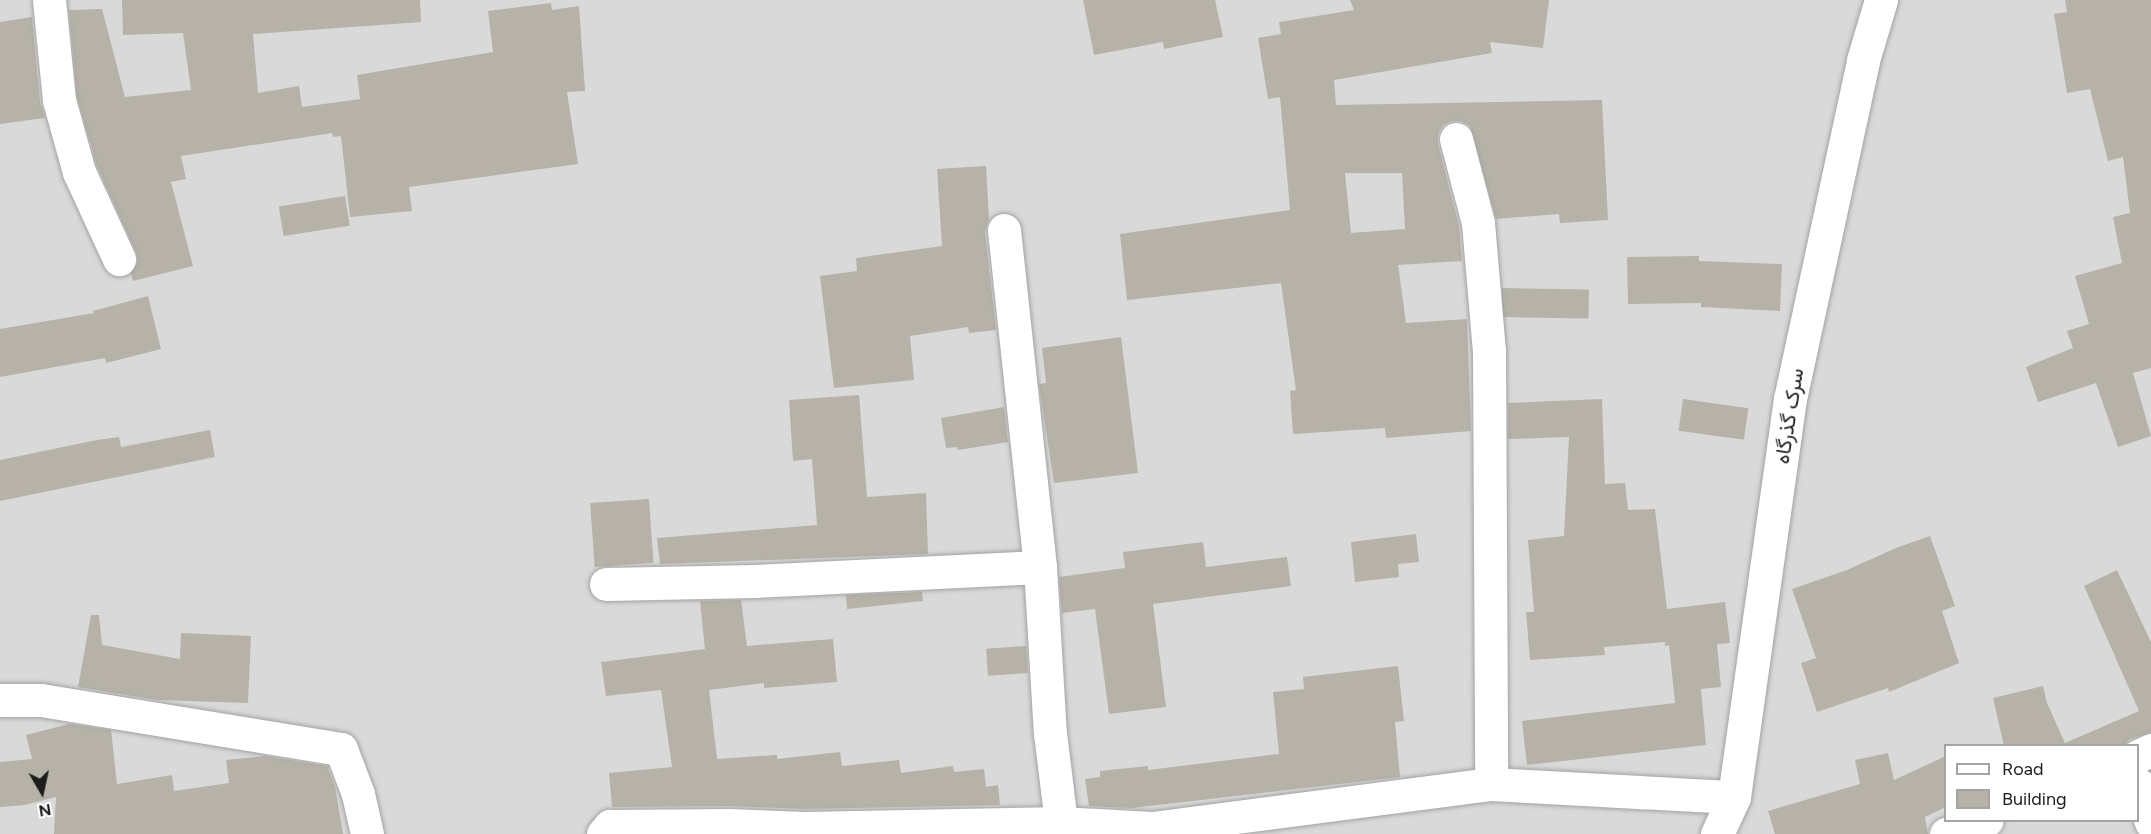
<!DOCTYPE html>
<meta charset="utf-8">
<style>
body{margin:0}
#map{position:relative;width:2151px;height:834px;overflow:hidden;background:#edede2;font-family:Figtree,Vazirmatn,sans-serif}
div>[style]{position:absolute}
.residential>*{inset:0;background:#dad9d9}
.building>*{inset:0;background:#b6b2a7;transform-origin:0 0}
.roads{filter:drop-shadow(0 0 2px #a3a3a3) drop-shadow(0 0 2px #a3a3a3)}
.minor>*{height:33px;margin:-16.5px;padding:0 16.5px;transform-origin:16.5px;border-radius:16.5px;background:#fff}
span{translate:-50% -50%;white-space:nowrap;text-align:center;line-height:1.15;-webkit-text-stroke:5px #fff;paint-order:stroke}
.street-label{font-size:21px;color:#1c1c1c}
.legend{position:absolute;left:1944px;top:744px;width:195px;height:78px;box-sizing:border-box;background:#fff;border:2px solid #a4a4a4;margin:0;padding:8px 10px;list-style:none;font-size:18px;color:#1c1c1c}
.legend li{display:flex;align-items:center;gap:12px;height:30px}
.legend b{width:30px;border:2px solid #a4a4a4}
.north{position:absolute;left:12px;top:762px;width:60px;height:60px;-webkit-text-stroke:4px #fff;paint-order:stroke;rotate:171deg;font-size:16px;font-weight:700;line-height:24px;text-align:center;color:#1c1c1c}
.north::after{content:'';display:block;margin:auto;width:21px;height:27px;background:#1c1c1c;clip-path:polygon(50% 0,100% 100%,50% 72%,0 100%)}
</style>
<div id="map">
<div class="residential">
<i style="clip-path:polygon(evenodd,0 0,2151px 0,2151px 834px,0 834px,0 0,1946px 746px,2138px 746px,2138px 820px,1946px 820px,1946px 746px)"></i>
</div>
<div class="building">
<i style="clip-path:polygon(122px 0,420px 0,421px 22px,253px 34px,258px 93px,299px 86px,302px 107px,360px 99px,357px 75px,493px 52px,488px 11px,551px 3px,552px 10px,579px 6px,585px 91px,567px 92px,578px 164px,409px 187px,412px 211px,350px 217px,341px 136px,333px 137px,332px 133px,181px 156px,186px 179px,171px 182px,193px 266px,133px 281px,131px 273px,138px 261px,136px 252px,97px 166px,77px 97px,69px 10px,102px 9px,125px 97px,191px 90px,183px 33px,123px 35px)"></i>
<i style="clip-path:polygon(1083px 0,1215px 0,1223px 37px,1164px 49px,1163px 42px,1094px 55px)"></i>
<i style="clip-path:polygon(evenodd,1350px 0,1549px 0,1543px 48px,1490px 42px,1492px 53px,1334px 80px,1336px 105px,1602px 100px,1608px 220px,1560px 223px,1559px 214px,1496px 219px,1470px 126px,1461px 121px,1452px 121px,1443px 125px,1438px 134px,1438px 144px,1459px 226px,1462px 261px,1398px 265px,1406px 323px,1467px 319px,1471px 431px,1386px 438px,1385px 428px,1293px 434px,1290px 391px,1296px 390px,1281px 283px,1127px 300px,1120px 234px,1290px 210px,1280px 97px,1268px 99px,1258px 38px,1281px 34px,1279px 22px,1354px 10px,1350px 0,1345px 173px,1402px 173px,1405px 229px,1351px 233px,1345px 173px)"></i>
<i style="clip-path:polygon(2065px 0,2151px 0,2151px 368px,2133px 373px,2151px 436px,2118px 447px,2096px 383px,2038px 402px,2026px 367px,2073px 348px,2067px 331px,2089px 324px,2075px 276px,2122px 263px,2113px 217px,2130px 213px,2123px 157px,2108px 161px,2090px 89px,2067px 93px,2054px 14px,2067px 12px)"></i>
<i style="clip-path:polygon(32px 17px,40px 102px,45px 118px,0 124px,0 22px)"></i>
<i style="clip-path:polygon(986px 166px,989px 219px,985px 232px,996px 330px,969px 333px,968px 327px,910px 336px,914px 380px,834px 388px,820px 276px,857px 271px,856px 258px,942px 246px,937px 169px)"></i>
<i style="left:345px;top:196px;width:30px;height:67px;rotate:81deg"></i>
<i style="clip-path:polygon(1699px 256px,1699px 261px,1782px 264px,1780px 311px,1701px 307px,1701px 303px,1628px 304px,1627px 257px)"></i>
<i style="left:1502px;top:288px;width:87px;height:29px;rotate:1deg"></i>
<i style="clip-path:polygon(148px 296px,161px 349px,106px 363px,105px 358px,0 377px,0 329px,94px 313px,93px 311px)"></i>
<i style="clip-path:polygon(1121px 337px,1138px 473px,1054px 483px,1039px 384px,1046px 383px,1042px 348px)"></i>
<i style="clip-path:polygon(859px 395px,867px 497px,926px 493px,928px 554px,660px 564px,657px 538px,817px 525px,812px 459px,793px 461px,789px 400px)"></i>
<i style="clip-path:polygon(1602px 399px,1605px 484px,1625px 483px,1628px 510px,1655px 509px,1667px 609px,1725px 602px,1730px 643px,1717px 644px,1721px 687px,1701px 689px,1706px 745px,1527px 765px,1522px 721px,1675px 703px,1669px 645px,1665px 646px,1665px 642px,1604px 647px,1605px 655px,1530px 660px,1526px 612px,1534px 612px,1528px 540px,1564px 536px,1569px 437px,1508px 439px,1508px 403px)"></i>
<i style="left:1683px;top:399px;width:66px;height:32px;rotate:8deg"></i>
<i style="clip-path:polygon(1004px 407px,1008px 442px,958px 450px,957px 447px,946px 448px,941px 418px)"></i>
<i style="clip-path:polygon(210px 430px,215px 457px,0 501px,0 460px,97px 440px,119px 437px,121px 447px)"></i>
<i style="left:649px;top:499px;width:64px;height:59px;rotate:86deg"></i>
<i style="clip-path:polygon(1416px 534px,1419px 562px,1398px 564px,1399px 577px,1355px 582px,1351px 542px)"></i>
<i style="clip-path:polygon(1930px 536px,1955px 606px,1942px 611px,1959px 663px,1889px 692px,1888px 688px,1817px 712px,1801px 663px,1816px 658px,1792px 589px,1847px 570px,1896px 548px)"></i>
<i style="clip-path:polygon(1203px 542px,1206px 567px,1287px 557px,1291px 586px,1153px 604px,1166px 707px,1109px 714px,1095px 609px,1062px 613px,1059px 577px,1125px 568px,1123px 552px)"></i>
<i style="clip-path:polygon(2117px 570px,2151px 642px,2151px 732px,2130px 739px,2123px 746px,2004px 746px,1993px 698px,2043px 686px,2047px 703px,2065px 743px,2139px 711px,2084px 586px)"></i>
<i style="clip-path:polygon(922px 592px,923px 601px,847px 609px,846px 595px)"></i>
<i style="clip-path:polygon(741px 600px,747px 646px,833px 639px,837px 682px,764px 688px,764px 683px,709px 690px,717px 759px,777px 755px,777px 759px,840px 752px,842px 766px,899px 760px,901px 773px,953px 766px,954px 772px,984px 769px,986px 787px,998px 785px,1000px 805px,804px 809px,729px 806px,612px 807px,609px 773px,672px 767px,661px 690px,606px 696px,601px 662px,705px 649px,700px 601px)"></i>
<i style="clip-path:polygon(91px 615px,99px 615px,102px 645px,180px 659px,181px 633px,251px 636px,248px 703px,157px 700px,78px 687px)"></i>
<i style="left:1026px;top:646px;width:27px;height:40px;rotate:86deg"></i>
<i style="clip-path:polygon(1398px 666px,1404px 721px,1395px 722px,1400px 777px,1132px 808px,1089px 806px,1085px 779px,1100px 777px,1100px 771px,1148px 766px,1148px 770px,1279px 754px,1273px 692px,1304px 689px,1303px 677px)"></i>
<i style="clip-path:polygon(69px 724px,111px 730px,117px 784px,172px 775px,174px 791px,229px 783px,226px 760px,265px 756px,327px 766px,335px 787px,343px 834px,54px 834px,56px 797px,25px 805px,0 807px,0 762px,32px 759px,26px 735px)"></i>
<i style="clip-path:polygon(1888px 753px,1894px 780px,1946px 756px,1946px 807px,1925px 817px,1928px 834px,1775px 834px,1768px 811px,1860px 784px,1855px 760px)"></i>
</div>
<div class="roads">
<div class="minor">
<i style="left:49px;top:0;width:100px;rotate:84.3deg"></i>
<i style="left:59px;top:100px;width:75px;rotate:74.5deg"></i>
<i style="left:79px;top:172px;width:96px;rotate:65.3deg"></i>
<i style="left:1456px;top:139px;width:87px;rotate:75.3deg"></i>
<i style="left:1478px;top:223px;width:128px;rotate:85.1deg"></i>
<i style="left:1489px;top:351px;width:433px;rotate:89.7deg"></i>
<i style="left:1004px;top:230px;width:339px;rotate:83.9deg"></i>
<i style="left:1040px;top:567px;width:166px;rotate:86.6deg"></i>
<i style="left:1050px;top:733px;width:91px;rotate:83deg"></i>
<i style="left:606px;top:584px;width:148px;rotate:-1.2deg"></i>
<i style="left:754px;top:581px;width:286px;rotate:-2.8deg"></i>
<i style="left:0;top:700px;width:41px"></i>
<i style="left:41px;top:700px;width:304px;rotate:9.3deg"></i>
<i style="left:341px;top:749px;width:48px;rotate:69.3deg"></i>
<i style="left:358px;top:794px;width:41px;rotate:77.3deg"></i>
<i style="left:2138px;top:756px;width:14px;rotate:-25deg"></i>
<i style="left:2138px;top:784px;width:40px;rotate:71.1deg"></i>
<i style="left:603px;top:834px;width:11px;rotate:-49deg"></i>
<i style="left:610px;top:826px;width:119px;rotate:-0.5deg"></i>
<i style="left:729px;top:825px;width:75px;rotate:2.3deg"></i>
<i style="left:804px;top:828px;width:257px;rotate:-1.1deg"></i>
<i style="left:1061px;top:823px;width:91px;rotate:3.1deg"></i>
<i style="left:1152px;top:828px;width:342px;rotate:-7.4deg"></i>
<i style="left:1491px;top:784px;width:243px;rotate:3.1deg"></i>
<i style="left:1717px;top:834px;width:41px;rotate:-65.3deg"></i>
<i style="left:1734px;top:797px;width:402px;rotate:-82deg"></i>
<i style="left:1790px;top:399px;width:347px;rotate:-77.8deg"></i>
<i style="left:1863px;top:60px;width:63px;rotate:-73.3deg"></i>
<i style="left:1946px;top:834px;width:43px;rotate:-18.9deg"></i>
</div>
</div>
<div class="street-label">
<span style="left:1789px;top:416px;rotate:-81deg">سرک گذرگاه</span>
</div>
<ul class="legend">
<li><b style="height:8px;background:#fff"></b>Road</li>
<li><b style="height:16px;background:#b6b2a7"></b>Building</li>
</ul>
<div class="north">N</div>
</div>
